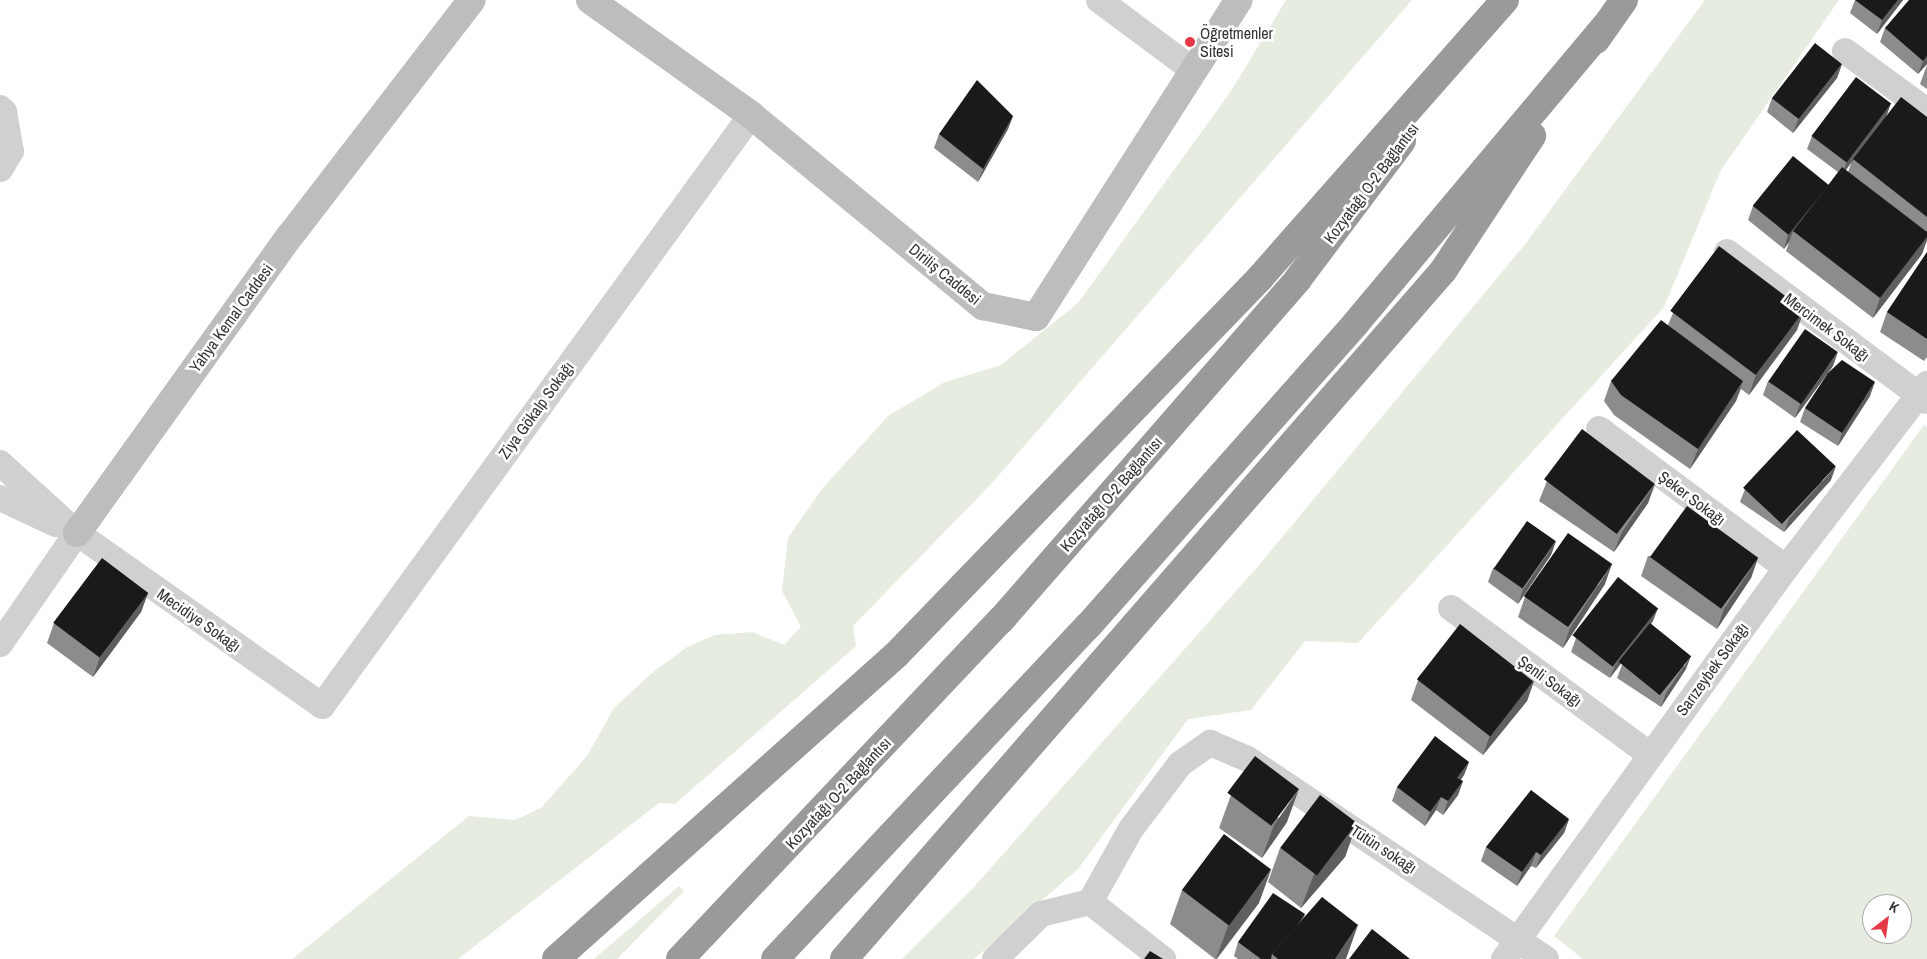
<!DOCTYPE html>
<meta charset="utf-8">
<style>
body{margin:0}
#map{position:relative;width:1927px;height:959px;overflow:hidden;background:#fff;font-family:"Archivo Narrow",sans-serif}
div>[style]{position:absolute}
.green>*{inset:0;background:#e6ecdf}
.street>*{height:26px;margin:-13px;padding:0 13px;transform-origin:13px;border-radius:13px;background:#d0d0d0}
.secondary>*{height:28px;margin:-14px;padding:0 14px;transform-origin:14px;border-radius:14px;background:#bdbdbd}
.highway>*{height:28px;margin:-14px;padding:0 14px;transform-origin:14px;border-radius:14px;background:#9a9a9a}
.wall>*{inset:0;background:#8c8c8c}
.shaded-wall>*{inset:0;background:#5f5f5f}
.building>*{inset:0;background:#1a1a1a;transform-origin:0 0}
.dots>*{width:14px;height:14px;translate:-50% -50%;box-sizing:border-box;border:2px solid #fff;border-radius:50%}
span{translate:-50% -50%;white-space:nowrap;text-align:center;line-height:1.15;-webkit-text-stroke:5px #fff;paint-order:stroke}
.poi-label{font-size:16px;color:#333}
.left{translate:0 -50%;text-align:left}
.street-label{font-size:16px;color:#333}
.north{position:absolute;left:1862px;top:894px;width:50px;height:50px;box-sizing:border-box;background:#fff;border:1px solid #adadad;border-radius:50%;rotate:30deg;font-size:14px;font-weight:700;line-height:20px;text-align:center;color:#333}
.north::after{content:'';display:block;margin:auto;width:18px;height:22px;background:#e63946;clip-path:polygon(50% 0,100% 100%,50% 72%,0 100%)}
</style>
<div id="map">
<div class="green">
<i style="clip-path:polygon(1286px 0,1412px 0,992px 483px,853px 626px,856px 646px,675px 804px,659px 803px,458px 959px,292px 959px,469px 816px,515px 820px,541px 808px,587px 756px,614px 708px,652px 673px,687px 647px,715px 635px,752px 632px,784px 645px,801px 627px,782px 591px,788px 538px,822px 489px,888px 416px,945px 382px,1001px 365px,1078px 303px,1231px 91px)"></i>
<i style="clip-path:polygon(1705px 0,1839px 0,1721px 170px,1664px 307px,1358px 643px,1305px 641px,1251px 710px,1188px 719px,1078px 869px,974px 959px,902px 959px,974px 887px,1259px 565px,1526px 243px)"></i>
<i style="clip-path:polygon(evenodd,1924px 425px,1927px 427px,1927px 959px,1583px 959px,1554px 936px,1924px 425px,1872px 904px,1902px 904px,1902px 934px,1872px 934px,1872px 904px)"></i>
<i style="clip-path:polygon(679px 886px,684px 891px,617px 959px,594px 959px)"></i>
</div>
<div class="street">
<i style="left:1099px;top:0;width:117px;rotate:36.7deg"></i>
<i style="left:1845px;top:51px;width:102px;rotate:36.2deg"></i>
<i style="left:0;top:108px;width:6px;rotate:45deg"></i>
<i style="left:4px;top:112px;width:40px;rotate:80deg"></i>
<i style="left:11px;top:151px;width:21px;rotate:121deg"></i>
<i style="left:1727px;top:252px;width:249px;rotate:36.7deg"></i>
<i style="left:1599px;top:429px;width:233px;rotate:36.6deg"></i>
<i style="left:0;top:463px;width:104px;rotate:42.3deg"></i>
<i style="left:77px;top:533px;width:300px;rotate:35.2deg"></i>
<i style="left:322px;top:706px;width:730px;rotate:-54.02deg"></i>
<i style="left:0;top:498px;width:62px;rotate:24.9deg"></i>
<i style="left:1451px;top:608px;width:246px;rotate:36.4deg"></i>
<i style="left:0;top:644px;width:135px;rotate:-55.3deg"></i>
<i style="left:1090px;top:902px;width:84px;rotate:-60.7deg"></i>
<i style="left:1131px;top:829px;width:81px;rotate:-53deg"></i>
<i style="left:1180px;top:764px;width:37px;rotate:-35deg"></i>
<i style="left:1210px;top:743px;width:39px;rotate:23deg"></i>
<i style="left:1246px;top:758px;width:361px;rotate:33.8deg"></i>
<i style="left:1090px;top:902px;width:93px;rotate:38deg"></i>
<i style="left:995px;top:959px;width:64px;rotate:-44.4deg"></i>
<i style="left:1041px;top:914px;width:50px;rotate:-13.8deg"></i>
<i style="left:1504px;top:959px;width:482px;rotate:-54.2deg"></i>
<i style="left:1786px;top:568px;width:232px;rotate:-52.5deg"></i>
</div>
<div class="secondary">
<i style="left:590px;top:0;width:198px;rotate:35.5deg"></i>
<i style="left:751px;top:115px;width:301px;rotate:39.5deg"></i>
<i style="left:983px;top:306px;width:54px;rotate:11.7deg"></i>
<i style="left:1036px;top:317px;width:376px;rotate:-57.4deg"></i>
<i style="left:77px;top:533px;width:365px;rotate:-54.4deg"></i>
<i style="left:290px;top:236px;width:298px;rotate:-52.4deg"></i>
</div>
<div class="highway">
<i style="left:1596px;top:40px;width:49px;rotate:-55deg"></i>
<i style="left:556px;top:959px;width:456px;rotate:-41.8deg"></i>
<i style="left:896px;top:655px;width:523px;rotate:-46.01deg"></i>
<i style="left:1259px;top:279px;width:372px;rotate:-48.6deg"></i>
<i style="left:680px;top:959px;width:467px;rotate:-46.6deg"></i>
<i style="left:1001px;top:620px;width:452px;rotate:-48.9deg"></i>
<i style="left:1298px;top:279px;width:173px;rotate:-53deg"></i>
<i style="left:775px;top:959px;width:458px;rotate:-46.8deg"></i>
<i style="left:1089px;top:625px;width:403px;rotate:-48.5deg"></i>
<i style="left:1356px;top:323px;width:389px;rotate:-50deg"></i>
<i style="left:844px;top:959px;width:912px;rotate:-48.96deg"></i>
<i style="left:1443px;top:271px;width:162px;rotate:-56.6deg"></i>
</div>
<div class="wall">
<i style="clip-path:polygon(1855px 0,1903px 0,1877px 34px,1850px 13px)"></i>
<i style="clip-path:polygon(1927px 0,1927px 64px,1918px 74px,1880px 42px,1885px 28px)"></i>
<i style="clip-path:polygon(1842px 64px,1837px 78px,1793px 133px,1767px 112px,1772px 98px)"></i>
<i style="clip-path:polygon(1927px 65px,1927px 89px,1920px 84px)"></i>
<i style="clip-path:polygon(evenodd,1891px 103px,1886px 117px,1927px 117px,1927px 242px,1926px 242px,1922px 254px,1873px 318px,1786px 251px,1789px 242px,1784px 249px,1748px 220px,1753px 206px,1829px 185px,1838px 172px,1807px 149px,1812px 136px,1891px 103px,1852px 161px,1848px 172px,1846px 170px,1852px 161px)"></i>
<i style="clip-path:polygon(1013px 116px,1008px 129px,978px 182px,934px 148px,939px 134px)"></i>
<i style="clip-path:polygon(1927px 252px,1927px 357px,1924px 361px,1880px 332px,1887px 312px)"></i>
<i style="clip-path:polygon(1673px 313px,1797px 330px,1749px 395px,1741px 389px,1736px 401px,1690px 469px,1614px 415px,1604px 401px,1611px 381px,1668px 325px)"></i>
<i style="clip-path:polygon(1833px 366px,1795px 418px,1763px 395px,1768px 381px)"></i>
<i style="clip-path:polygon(1870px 396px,1838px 446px,1800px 422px,1805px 408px)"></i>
<i style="clip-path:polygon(1831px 480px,1784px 532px,1740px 502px,1745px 489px)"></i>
<i style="clip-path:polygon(1547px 481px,1655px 484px,1648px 503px,1614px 552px,1539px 501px)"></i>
<i style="clip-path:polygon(1556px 541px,1551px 555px,1518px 604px,1488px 582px,1493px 568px)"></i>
<i style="clip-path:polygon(1648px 556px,1758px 558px,1751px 578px,1717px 629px,1641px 576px)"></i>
<i style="clip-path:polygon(1605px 584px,1563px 648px,1518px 617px,1525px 597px)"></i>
<i style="clip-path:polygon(148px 593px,141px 612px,93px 677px,47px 643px,54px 623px)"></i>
<i style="clip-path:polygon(1653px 621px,1651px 624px,1686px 669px,1661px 707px,1617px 678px,1622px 665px,1640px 638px,1610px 678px,1571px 652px,1576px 638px)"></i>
<i style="clip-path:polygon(1418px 680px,1534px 681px,1527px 701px,1483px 755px,1411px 700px)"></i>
<i style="clip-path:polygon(1469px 762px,1464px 775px,1461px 780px,1463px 781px,1458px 795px,1443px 815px,1436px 810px,1425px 826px,1392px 801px,1397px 787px)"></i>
<i style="clip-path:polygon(1231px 795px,1287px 822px,1262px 858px,1219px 828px)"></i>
<i style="clip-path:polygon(1569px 819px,1564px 833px,1536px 868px,1531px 866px,1517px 886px,1481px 861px,1486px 847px)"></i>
<i style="clip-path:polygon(1357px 823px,1345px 857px,1301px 908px,1268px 882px,1280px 848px)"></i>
<i style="clip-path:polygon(1182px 890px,1259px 903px,1217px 959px,1215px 959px,1170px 924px)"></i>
<i style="clip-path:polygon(1305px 914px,1304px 918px,1346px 959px,1238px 959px,1234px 956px,1238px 942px)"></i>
</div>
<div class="shaded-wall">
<i style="clip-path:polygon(1898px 0,1903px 0,1877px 34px,1882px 20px)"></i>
<i style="clip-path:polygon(1927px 56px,1927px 64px,1918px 74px,1923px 61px)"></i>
<i style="clip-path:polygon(1842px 64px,1837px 78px,1793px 133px,1798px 120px)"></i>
<i style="clip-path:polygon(1891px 103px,1886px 117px,1842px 175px,1847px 161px)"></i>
<i style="clip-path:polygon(1013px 116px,1008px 129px,978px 182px,983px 169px)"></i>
<i style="clip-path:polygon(1829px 185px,1793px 231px,1789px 242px,1784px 249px,1788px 235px)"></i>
<i style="clip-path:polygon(1927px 237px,1927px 240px,1922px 254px,1873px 318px,1880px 298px)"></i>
<i style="clip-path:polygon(1804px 311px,1797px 330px,1749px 395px,1756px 375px)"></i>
<i style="clip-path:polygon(1838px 352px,1833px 366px,1795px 418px,1800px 404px)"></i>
<i style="clip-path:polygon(1743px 381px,1736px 401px,1690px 469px,1698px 449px)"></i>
<i style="clip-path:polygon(1875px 382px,1870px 396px,1838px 446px,1842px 433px)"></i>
<i style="clip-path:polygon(1836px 466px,1831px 480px,1784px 532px,1789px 519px)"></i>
<i style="clip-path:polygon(1655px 484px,1648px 503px,1614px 552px,1622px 532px)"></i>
<i style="clip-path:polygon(1556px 541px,1551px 555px,1518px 604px,1523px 590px)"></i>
<i style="clip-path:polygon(1758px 558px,1751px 578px,1717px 629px,1724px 609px)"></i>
<i style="clip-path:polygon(1612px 564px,1605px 584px,1563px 648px,1570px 628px)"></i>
<i style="clip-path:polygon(148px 593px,141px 612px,93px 677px,100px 657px)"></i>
<i style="clip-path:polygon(1658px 608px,1653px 621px,1610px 678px,1615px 665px)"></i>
<i style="clip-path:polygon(1691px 656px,1686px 669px,1661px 707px,1666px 693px)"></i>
<i style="clip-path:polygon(1534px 681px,1527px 701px,1483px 755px,1490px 735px)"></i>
<i style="clip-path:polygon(1469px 762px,1464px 775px,1452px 791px,1457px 778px)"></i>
<i style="clip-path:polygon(1463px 781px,1458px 795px,1443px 815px,1448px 801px)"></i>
<i style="clip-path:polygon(1299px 789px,1287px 822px,1262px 858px,1274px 825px)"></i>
<i style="clip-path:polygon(1441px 797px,1436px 810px,1425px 826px,1430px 812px)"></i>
<i style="clip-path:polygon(1569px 819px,1564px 833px,1536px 868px,1541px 855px)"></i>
<i style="clip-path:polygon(1357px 823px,1345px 857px,1301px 908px,1314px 874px)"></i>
<i style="clip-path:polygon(1536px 852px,1531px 866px,1517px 886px,1522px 872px)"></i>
<i style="clip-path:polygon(1271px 870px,1259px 903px,1216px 959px,1228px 926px)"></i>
<i style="clip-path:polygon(1358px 925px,1346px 959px,1335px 959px)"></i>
</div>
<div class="building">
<i style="clip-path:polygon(1855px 0,1898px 0,1882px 20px)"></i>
<i style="clip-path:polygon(1909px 0,1927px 0,1927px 56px,1923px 61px,1885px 28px)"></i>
<i style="left:1815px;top:43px;width:34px;height:70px;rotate:38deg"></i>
<i style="left:1856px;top:77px;width:44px;height:74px;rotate:37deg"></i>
<i style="clip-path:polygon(977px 80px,1013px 116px,983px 169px,939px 134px)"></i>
<i style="clip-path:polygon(1901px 97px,1927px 117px,1927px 217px,1853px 159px)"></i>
<i style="left:1793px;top:156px;width:46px;height:64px;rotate:39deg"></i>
<i style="clip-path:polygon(1842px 167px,1927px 232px,1927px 237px,1880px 298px,1793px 231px)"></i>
<i style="left:1719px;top:246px;width:107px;height:81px;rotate:37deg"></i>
<i style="clip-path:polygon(1927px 252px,1927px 339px,1887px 312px)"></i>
<i style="clip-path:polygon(1661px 320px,1743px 381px,1698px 449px,1621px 395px,1611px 381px)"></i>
<i style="left:1805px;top:329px;width:40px;height:64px;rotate:35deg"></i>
<i style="clip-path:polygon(1842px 360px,1875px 382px,1842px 433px,1805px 408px,1828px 373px)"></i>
<i style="left:1582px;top:429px;width:91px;height:63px;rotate:37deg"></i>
<i style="left:1797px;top:430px;width:53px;height:79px;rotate:43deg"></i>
<i style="left:1687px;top:506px;width:88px;height:63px;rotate:36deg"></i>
<i style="left:1527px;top:521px;width:35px;height:58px;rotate:35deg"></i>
<i style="left:1568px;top:533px;width:54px;height:77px;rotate:35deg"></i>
<i style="left:102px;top:558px;width:58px;height:81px;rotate:37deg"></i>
<i style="left:1618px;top:577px;width:51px;height:74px;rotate:38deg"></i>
<i style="left:1650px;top:623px;width:53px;height:50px;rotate:39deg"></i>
<i style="left:1460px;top:624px;width:93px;height:70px;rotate:38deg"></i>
<i style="clip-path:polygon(1435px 736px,1469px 762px,1457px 778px,1463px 781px,1448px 801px,1441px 797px,1430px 812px,1397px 787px)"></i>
<i style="left:1255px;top:756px;width:55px;height:46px;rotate:37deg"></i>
<i style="clip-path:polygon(1531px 790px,1569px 819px,1541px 855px,1536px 852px,1522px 872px,1486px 847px)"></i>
<i style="left:1320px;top:795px;width:46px;height:66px;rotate:37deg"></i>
<i style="left:1224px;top:834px;width:59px;height:70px;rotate:37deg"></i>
<i style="clip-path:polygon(1273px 893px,1305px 914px,1297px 926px,1272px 954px,1271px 959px,1261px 959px,1238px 942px)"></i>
<i style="clip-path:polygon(1322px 897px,1358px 925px,1335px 959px,1278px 959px,1272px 954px)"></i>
<i style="clip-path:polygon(1372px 929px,1410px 959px,1349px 959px)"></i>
<i style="clip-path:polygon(1150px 951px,1163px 959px,1144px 959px)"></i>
</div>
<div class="dots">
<i style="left:1190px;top:42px;background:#e63946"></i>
</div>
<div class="poi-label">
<span class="left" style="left:1200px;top:42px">Öğretmenler<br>Sitesi</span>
</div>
<div class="street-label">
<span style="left:1371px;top:183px;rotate:-53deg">Kozyatağı O-2 Bağlantısı</span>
<span style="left:945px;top:274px;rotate:39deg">Diriliş Caddesi</span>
<span style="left:231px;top:318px;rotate:-54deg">Yahya Kemal Caddesi</span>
<span style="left:1827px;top:327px;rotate:37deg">Mercimek Sokağı</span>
<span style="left:536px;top:410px;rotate:-54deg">Ziya Gökalp Sokağı</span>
<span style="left:1111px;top:494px;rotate:-49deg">Kozyatağı O-2 Bağlantısı</span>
<span style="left:1692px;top:498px;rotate:37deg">Şeker Sokağı</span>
<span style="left:199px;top:620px;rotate:35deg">Mecidiye Sokağı</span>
<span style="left:1712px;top:669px;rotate:-54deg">Sarızeybek Sokağı</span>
<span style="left:1550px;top:681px;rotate:36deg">Şenli Sokağı</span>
<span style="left:838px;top:793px;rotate:-47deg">Kozyatağı O-2 Bağlantısı</span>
<span style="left:1384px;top:849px;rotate:33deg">Tütün sokağı</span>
</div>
<div class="north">K</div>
</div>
